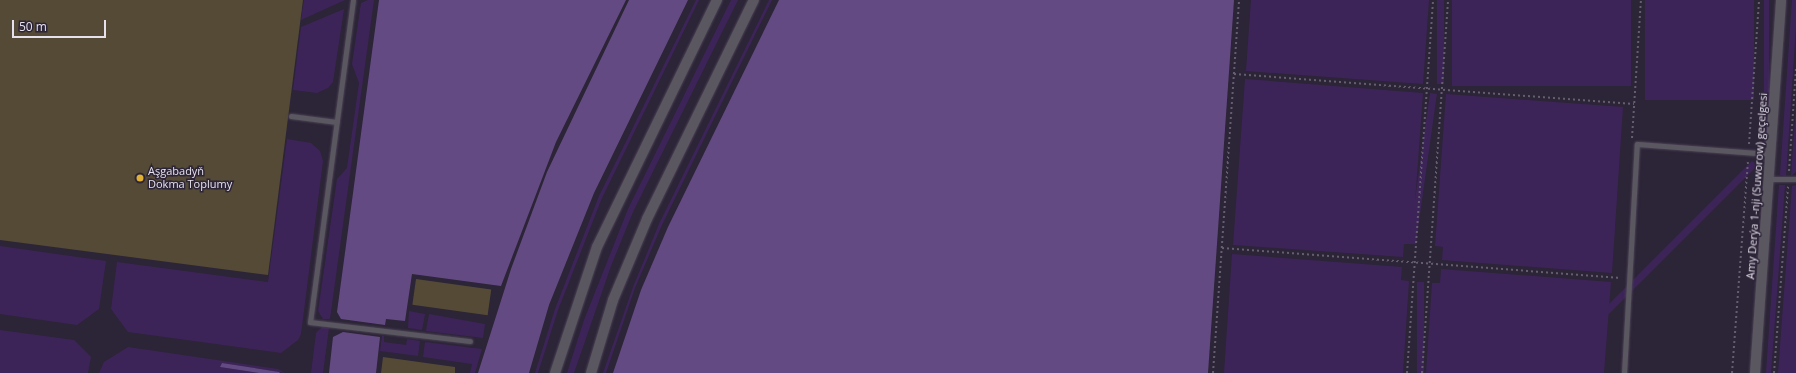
<!DOCTYPE html>
<meta charset="utf-8">
<style>
body{margin:0}
#map{position:relative;width:1796px;height:373px;overflow:hidden;background:#2c2437;font-family:"Open Sans",sans-serif}
div>[style]{position:absolute}
.green>*{inset:0;background:#3d2458;transform-origin:0 0}
.forest>*{inset:0;background:#644a83}
.building>*{inset:0;background:#544a36;transform-origin:0 0}
.path>*{height:2px;margin-top:-1px;transform-origin:0;background:repeating-linear-gradient(90deg,#655e6f 0 2px,transparent 0 5px)}
.roads{filter:drop-shadow(0 0 1px #4a4254) drop-shadow(0 0 1px #4a4254)}
.lane>*{height:5px;margin:-2.5px;padding:0 2.5px;transform-origin:2.5px;border-radius:2.5px;background:#5b5761}
.street>*{height:10px;margin:-5px;padding:0 5px;transform-origin:5px;border-radius:5px;background:#5b5761}
.dots>*{width:11px;height:11px;translate:-50% -50%;box-sizing:border-box;border:2px solid #2c2437;border-radius:50%}
span{translate:-50% -50%;white-space:nowrap;text-align:center;line-height:1.15;-webkit-text-stroke:3px #2c2437;paint-order:stroke}
.poi-label{font-size:11px;color:#e6e1ed}
.left{translate:0 -50%;text-align:left}
.street-label{font-size:11px;color:#e6e1ed}
.scale{position:absolute;left:12px;top:20px;width:94px;height:18px;box-sizing:border-box;border:2px solid #e6e1ed;border-top:0;padding-left:5px;font-size:12px;line-height:14px;white-space:nowrap;color:#e6e1ed;-webkit-text-stroke:3px #2c2437;paint-order:stroke}
</style>
<div id="map">
<div class="green">
<i style="clip-path:polygon(304px 0,345px 0,301px 20px)"></i>
<i style="clip-path:polygon(368px 0,374px 0,330px 319px,323px 319px,318px 311px,337px 179px,347px 168px,359px 83px,352px 64px,361px 3px)"></i>
<i style="clip-path:polygon(696px 0,699px 0,602px 198px,558px 310px,538px 373px,535px 373px,555px 309px,599px 196px)"></i>
<i style="clip-path:polygon(731px 0,738px 0,633px 212px,611px 266px,574px 373px,567px 373px,584px 320px,628px 209px)"></i>
<i style="clip-path:polygon(769px 0,772px 0,662px 225px,635px 288px,606px 373px,603px 373px,633px 287px,659px 224px)"></i>
<i style="clip-path:polygon(1251px 0,1429px 0,1423px 84px,1246px 71px)"></i>
<i style="left:1437px;top:0;width:7px;height:84px"></i>
<i style="left:1452px;top:0;width:179px;height:86px"></i>
<i style="left:1645px;top:0;width:109px;height:100px"></i>
<i style="left:1764px;top:0;width:5px;height:143px"></i>
<i style="clip-path:polygon(1792px 0,1796px 0,1796px 26px,1786px 176px,1780px 175px)"></i>
<i style="clip-path:polygon(344px 9px,333px 82px,328px 88px,317px 93px,293px 90px,301px 27px)"></i>
<i style="clip-path:polygon(1245px 79px,1423px 93px,1412px 244px,1404px 244px,1403px 257px,1233px 245px)"></i>
<i style="left:1430px;top:93px;width:7px;height:152px;rotate:8deg"></i>
<i style="clip-path:polygon(1446px 94px,1623px 107px,1612px 273px,1442px 260px,1443px 247px,1435px 246px)"></i>
<i style="clip-path:polygon(1796px 106px,1796px 172px,1791px 176px)"></i>
<i style="clip-path:polygon(287px 139px,311px 143px,320px 151px,323px 161px,301px 334px,298px 340px,281px 353px,128px 332px,111px 309px,117px 262px,268px 282px)"></i>
<i style="left:1752px;top:161px;width:7px;height:212px;rotate:45deg"></i>
<i style="clip-path:polygon(1779px 185px,1785px 185px,1771px 373px,1766px 373px)"></i>
<i style="clip-path:polygon(1796px 185px,1796px 373px,1778px 373px,1792px 186px)"></i>
<i style="clip-path:polygon(0 246px,106px 261px,99px 309px,77px 325px,0 314px)"></i>
<i style="clip-path:polygon(1232px 254px,1402px 267px,1401px 280px,1409px 281px,1403px 373px,1224px 373px)"></i>
<i style="clip-path:polygon(1441px 269px,1611px 282px,1604px 373px,1426px 373px,1432px 283px,1440px 283px)"></i>
<i style="left:1417px;top:282px;width:7px;height:91px"></i>
<i style="clip-path:polygon(409px 311px,425px 314px,422px 330px,408px 328px)"></i>
<i style="clip-path:polygon(429px 314px,485px 324px,483px 338px,426px 331px)"></i>
<i style="clip-path:polygon(322px 327px,329px 328px,323px 373px,311px 373px,316px 333px)"></i>
<i style="clip-path:polygon(0 330px,74px 340px,91px 357px,88px 373px,0 373px)"></i>
<i style="clip-path:polygon(382px 336px,384px 336px,384px 342px,406px 345px,407px 339px,420px 341px,418px 356px,380px 351px)"></i>
<i style="clip-path:polygon(425px 342px,482px 349px,475px 373px,470px 373px,472px 364px,423px 357px)"></i>
<i style="clip-path:polygon(128px 347px,278px 369px,285px 373px,222px 363px,220px 367px,259px 373px,99px 373px,104px 362px)"></i>
</div>
<div class="forest">
<i style="clip-path:polygon(379px 0,626px 0,556px 142px,501px 286px,412px 274px,405px 321px,386px 319px,385px 325px,341px 319px,337px 312px)"></i>
<i style="clip-path:polygon(629px 0,688px 0,594px 193px,549px 305px,529px 373px,478px 373px,511px 269px,547px 172px)"></i>
<i style="clip-path:polygon(779px 0,1234px 0,1208px 373px,613px 373px,641px 290px,668px 227px)"></i>
<i style="clip-path:polygon(343px 332px,380px 337px,376px 373px,329px 373px,333px 337px)"></i>
<i style="clip-path:polygon(222px 363px,279px 372px,280px 373px,259px 373px,220px 367px)"></i>
</div>
<div class="building">
<i style="clip-path:polygon(0 0,303px 0,268px 275px,0 240px)"></i>
<i style="left:416px;top:279px;width:76px;height:26px;rotate:8deg"></i>
<i style="clip-path:polygon(383px 357px,455px 367px,455px 373px,381px 373px)"></i>
</div>
<div class="path">
<i style="left:1234px;top:74px;width:401px;rotate:4.3deg"></i>
<i style="left:1632px;top:138px;width:138px;rotate:-86.3deg"></i>
<i style="left:1749px;top:144px;width:144px;rotate:-86deg"></i>
<i style="left:1789px;top:171px;width:104px;rotate:-86.1deg"></i>
<i style="left:1222px;top:248px;width:400px;rotate:4.3deg"></i>
<i style="left:1213px;top:373px;width:374px;rotate:-86deg"></i>
<i style="left:1407px;top:373px;width:374px;rotate:-86deg"></i>
<i style="left:1422px;top:373px;width:374px;rotate:-86deg"></i>
<i style="left:1732px;top:373px;width:213px;rotate:-85.7deg"></i>
<i style="left:1774px;top:373px;width:187px;rotate:-85.7deg"></i>
</div>
<div class="roads">
<div class="lane">
<i style="left:353px;top:0;width:325px;rotate:97.6deg"></i>
<i style="left:310px;top:322px;width:161px;rotate:6.8deg"></i>
<i style="left:291px;top:116px;width:46px;rotate:7.4deg"></i>
<i style="left:1769px;top:179px;width:27px"></i>
<i style="left:1624px;top:373px;width:229px;rotate:-86.8deg"></i>
<i style="left:1637px;top:144px;width:134px;rotate:4.3deg"></i>
</div>
<div class="street">
<i style="left:555px;top:373px;width:133px;rotate:-71.6deg"></i>
<i style="left:597px;top:247px;width:275px;rotate:-64.1deg"></i>
<i style="left:591px;top:373px;width:76px;rotate:-73.2deg"></i>
<i style="left:613px;top:300px;width:88px;rotate:-67.2deg"></i>
<i style="left:647px;top:219px;width:244px;rotate:-64deg"></i>
<i style="left:1755px;top:373px;width:374px;rotate:-86deg"></i>
</div>
</div>
<div class="dots">
<i style="left:140px;top:178px;background:#e0b034"></i>
</div>
<div class="poi-label">
<span class="left" style="left:148px;top:178px">Aşgabadyň<br>Dokma Toplumy</span>
</div>
<div class="street-label">
<span style="left:1757px;top:186px;rotate:-86deg">Amy Derýa 1-nji (Suworow) geçelgesi</span>
</div>
<div class="scale">50 m</div>
</div>
